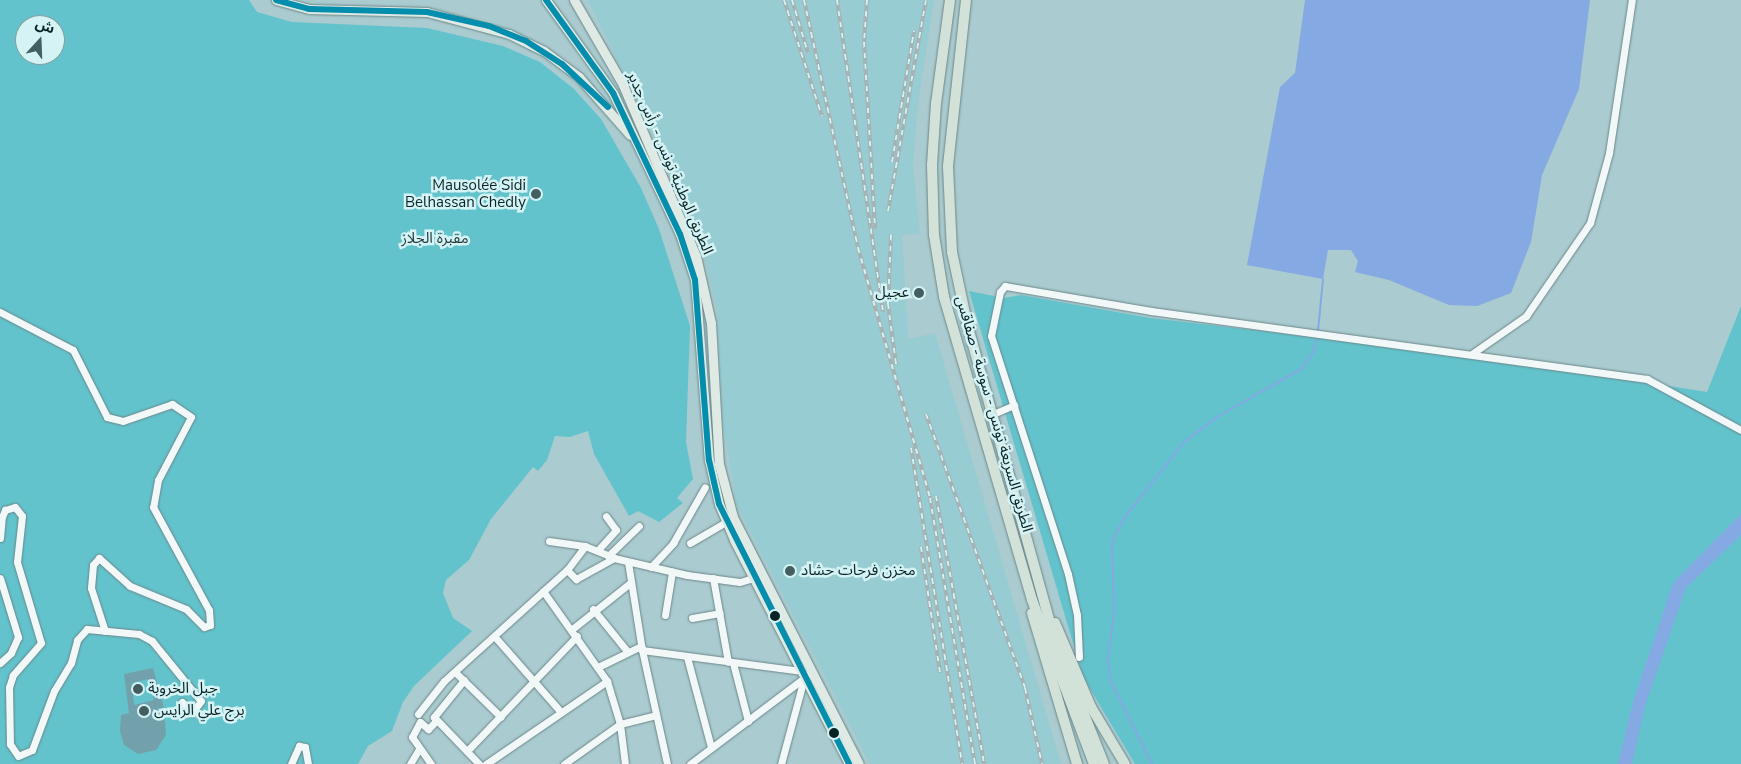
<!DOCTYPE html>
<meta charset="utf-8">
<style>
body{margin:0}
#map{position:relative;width:1741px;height:764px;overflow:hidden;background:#aacbcf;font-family:"Nunito Sans","Noto Sans Arabic",sans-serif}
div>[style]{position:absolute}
.built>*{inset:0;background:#96ccd2}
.green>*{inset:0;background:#62c3cc}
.water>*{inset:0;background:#84a9e3}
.stream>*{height:2px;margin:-1px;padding:0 1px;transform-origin:1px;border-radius:1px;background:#84a9e3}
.building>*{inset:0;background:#72a1ab}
.roads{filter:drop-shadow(0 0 1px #6c878a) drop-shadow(0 0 1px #6c878a)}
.minor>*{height:7px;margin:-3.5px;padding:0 3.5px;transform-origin:3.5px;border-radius:3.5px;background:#f2f7f8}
.major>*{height:9px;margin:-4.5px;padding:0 4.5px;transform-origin:4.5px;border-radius:4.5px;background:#dfeae4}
.highway>*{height:10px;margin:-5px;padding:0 5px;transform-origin:5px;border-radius:5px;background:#d2e2d8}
.rail>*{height:4px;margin-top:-2px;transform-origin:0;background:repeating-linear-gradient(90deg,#d5f3f5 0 5.5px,#a8b1b1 0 11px);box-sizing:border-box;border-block:1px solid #a8b1b1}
.bus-1>*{height:6px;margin:-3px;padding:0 3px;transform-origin:3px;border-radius:3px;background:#028eac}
.dots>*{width:14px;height:14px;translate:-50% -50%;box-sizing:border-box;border:2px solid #d5f3f5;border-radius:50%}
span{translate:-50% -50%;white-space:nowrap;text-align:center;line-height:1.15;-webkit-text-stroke:5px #d5f3f5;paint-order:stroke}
.street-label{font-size:15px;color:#0a2426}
.poi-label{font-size:15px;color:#0a2426}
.right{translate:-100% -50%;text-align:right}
.left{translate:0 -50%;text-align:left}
.park-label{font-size:15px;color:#1f393b}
.north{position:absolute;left:15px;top:15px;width:50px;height:50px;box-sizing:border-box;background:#d5f3f5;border:1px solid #84a0a2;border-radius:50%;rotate:20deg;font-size:14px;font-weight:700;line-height:20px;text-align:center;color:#0a2426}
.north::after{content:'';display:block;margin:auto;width:18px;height:22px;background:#425e61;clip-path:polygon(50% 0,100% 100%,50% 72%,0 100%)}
</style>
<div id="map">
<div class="built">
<i style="clip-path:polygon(588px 0,934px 0,918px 104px,913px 165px,920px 234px,902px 235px,908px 339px,935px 333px,1061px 764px,870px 764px,737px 506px,723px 425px,717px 311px,706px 263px,675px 180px)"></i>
</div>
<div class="green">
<i style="clip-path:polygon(evenodd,0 0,249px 0,257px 12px,292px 22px,427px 28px,503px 46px,540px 62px,574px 89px,601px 119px,641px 188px,659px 229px,690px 326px,686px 442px,693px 479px,677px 498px,683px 503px,659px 522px,638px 511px,629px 516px,594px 454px,588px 431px,570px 437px,555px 436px,547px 460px,538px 471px,533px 467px,491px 519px,469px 560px,446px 580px,443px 593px,453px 618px,472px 631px,414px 686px,403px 702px,392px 731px,368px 746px,358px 764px,0 764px,0 0,25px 25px,55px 25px,55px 55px,25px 55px,25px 25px)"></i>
<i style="clip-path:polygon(969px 291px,1004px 298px,1021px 295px,1150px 318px,1490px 358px,1707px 392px,1741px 306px,1741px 764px,1135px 764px,1083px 677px)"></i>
</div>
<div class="water">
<i style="clip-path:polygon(1305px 0,1590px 0,1579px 89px,1542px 175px,1531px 242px,1511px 293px,1477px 306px,1449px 305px,1389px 280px,1355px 272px,1358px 261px,1351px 250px,1328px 250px,1323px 279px,1247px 265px,1280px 87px,1295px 73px)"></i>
<i style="clip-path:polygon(1741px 514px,1741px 535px,1686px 588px,1645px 706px,1632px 764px,1618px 764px,1633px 702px,1673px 583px)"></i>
</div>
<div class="stream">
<i style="left:1318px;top:331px;width:52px;rotate:-84.5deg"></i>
<i style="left:1152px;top:764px;width:93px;rotate:-116.3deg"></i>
<i style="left:1111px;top:681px;width:22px;rotate:-98deg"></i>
<i style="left:1108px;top:659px;width:46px;rotate:-82.6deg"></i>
<i style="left:1114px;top:613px;width:72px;rotate:-91.6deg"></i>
<i style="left:1112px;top:541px;width:27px;rotate:-62deg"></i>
<i style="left:1125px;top:517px;width:95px;rotate:-51.8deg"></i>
<i style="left:1184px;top:442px;width:41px;rotate:-37.1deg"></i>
<i style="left:1217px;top:417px;width:97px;rotate:-29.7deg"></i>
<i style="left:1301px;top:369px;width:20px;rotate:-53deg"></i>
<i style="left:1313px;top:353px;width:18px;rotate:-74deg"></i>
</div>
<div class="building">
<i style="clip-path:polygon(evenodd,153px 668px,164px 708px,157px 708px,165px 721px,166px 735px,156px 750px,138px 754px,124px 745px,120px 731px,121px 715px,129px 713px,124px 674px,153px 668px,148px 679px,154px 700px,134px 705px,132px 683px,148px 679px)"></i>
</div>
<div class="roads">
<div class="minor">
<i style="left:0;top:312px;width:82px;rotate:27.5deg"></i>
<i style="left:73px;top:350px;width:75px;rotate:63.1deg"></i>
<i style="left:107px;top:417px;width:16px;rotate:14deg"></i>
<i style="left:123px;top:421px;width:52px;rotate:-19.1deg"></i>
<i style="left:172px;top:404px;width:23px;rotate:34deg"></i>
<i style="left:191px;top:417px;width:71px;rotate:117.6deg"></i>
<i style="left:158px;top:480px;width:27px;rotate:100deg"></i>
<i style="left:153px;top:507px;width:117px;rotate:61.5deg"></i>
<i style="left:209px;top:610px;width:15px;rotate:86deg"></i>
<i style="left:210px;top:625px;width:6px;rotate:162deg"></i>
<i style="left:204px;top:627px;width:25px;rotate:-135deg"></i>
<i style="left:186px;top:609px;width:61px;rotate:-157.7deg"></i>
<i style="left:130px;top:586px;width:42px;rotate:-137.9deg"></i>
<i style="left:99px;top:558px;width:9px;rotate:131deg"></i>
<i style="left:93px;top:565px;width:23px;rotate:95deg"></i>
<i style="left:91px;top:588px;width:45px;rotate:72deg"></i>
<i style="left:1473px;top:353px;width:65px;rotate:-34.9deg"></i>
<i style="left:1526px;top:316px;width:113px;rotate:-55.5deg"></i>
<i style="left:1590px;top:223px;width:73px;rotate:-74.8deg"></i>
<i style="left:1609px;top:153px;width:155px;rotate:-81.5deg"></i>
<i style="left:993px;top:414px;width:23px;rotate:-23deg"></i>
<i style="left:0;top:538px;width:21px;rotate:-85deg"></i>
<i style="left:2px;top:517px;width:8px;rotate:-67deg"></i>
<i style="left:5px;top:510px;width:10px;rotate:-17deg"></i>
<i style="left:15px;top:507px;width:11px;rotate:52deg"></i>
<i style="left:22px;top:516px;width:46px;rotate:96.2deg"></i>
<i style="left:17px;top:562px;width:84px;rotate:73.5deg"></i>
<i style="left:41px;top:643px;width:43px;rotate:131.2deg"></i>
<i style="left:13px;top:675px;width:13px;rotate:108deg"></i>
<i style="left:9px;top:687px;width:57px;rotate:89deg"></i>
<i style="left:10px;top:744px;width:14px;rotate:56deg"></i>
<i style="left:18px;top:756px;width:15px;rotate:-23deg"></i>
<i style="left:32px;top:750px;width:63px;rotate:-69.6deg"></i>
<i style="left:54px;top:691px;width:33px;rotate:-59deg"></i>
<i style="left:71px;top:663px;width:24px;rotate:-75deg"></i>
<i style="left:77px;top:640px;width:15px;rotate:-48deg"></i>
<i style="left:87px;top:629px;width:52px;rotate:5.5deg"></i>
<i style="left:139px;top:634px;width:15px;rotate:28deg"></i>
<i style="left:152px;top:641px;width:77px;rotate:50.8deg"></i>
<i style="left:201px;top:701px;width:15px;rotate:127deg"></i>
<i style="left:192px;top:713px;width:15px;rotate:-132deg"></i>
<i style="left:549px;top:541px;width:36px;rotate:8deg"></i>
<i style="left:585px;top:546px;width:31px;rotate:22deg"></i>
<i style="left:614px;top:558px;width:75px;rotate:13.1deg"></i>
<i style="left:687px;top:575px;width:53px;rotate:7.5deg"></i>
<i style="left:740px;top:582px;width:14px;rotate:-17deg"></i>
<i style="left:690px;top:543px;width:42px;rotate:-30.3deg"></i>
<i style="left:598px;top:550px;width:27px;rotate:-48deg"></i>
<i style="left:616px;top:530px;width:17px;rotate:-126deg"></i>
<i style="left:608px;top:556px;width:43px;rotate:-44.1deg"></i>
<i style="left:628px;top:562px;width:89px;rotate:81deg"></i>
<i style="left:642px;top:650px;width:117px;rotate:77.6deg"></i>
<i style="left:651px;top:567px;width:33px;rotate:-47deg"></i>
<i style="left:673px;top:543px;width:64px;rotate:-60.3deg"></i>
<i style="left:567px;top:570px;width:13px;rotate:45deg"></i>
<i style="left:576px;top:579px;width:43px;rotate:-28.9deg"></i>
<i style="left:0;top:578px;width:62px;rotate:73deg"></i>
<i style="left:18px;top:637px;width:17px;rotate:114deg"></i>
<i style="left:11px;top:653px;width:15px;rotate:138deg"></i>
<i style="left:713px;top:578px;width:85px;rotate:79.9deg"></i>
<i style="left:543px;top:591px;width:110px;rotate:54.6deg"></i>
<i style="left:607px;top:681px;width:45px;rotate:73.2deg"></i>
<i style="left:620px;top:724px;width:40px;rotate:82.9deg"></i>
<i style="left:593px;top:609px;width:54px;rotate:51deg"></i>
<i style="left:665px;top:615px;width:44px;rotate:-80.8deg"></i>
<i style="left:692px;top:618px;width:28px;rotate:-10deg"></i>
<i style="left:571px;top:630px;width:75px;rotate:-38.5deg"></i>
<i style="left:495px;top:637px;width:98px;rotate:48.7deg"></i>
<i style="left:642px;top:650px;width:160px;rotate:7.5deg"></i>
<i style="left:687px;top:657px;width:93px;rotate:75.1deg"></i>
<i style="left:1079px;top:657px;width:42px;rotate:-92.7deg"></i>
<i style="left:1077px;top:615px;width:42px;rotate:-102.4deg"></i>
<i style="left:1068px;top:574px;width:250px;rotate:-107.9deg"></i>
<i style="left:991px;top:336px;width:45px;rotate:-78.4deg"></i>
<i style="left:1000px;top:292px;width:8px;rotate:-50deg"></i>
<i style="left:1005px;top:286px;width:148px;rotate:9.7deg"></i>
<i style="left:1151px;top:311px;width:501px;rotate:7.81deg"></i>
<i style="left:1647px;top:379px;width:107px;rotate:28.5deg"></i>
<i style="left:733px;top:663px;width:60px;rotate:75.5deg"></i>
<i style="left:600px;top:666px;width:46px;rotate:-26deg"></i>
<i style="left:455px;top:672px;width:64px;rotate:44.4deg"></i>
<i style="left:464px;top:680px;width:48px;rotate:129deg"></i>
<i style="left:434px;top:717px;width:65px;rotate:46.2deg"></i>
<i style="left:418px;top:714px;width:42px;rotate:-51.8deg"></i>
<i style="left:444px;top:681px;width:166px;rotate:-42.1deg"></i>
<i style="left:567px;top:570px;width:30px;rotate:-53deg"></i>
<i style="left:467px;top:751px;width:159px;rotate:-46.3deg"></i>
<i style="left:291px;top:764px;width:20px;rotate:-66deg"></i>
<i style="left:299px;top:746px;width:6px;rotate:9deg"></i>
<i style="left:305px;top:747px;width:17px;rotate:80deg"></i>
<i style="left:410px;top:764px;width:17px;rotate:-59deg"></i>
<i style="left:431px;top:764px;width:33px;rotate:-125deg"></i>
<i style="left:412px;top:737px;width:17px;rotate:-62deg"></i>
<i style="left:420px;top:722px;width:11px;rotate:41deg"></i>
<i style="left:428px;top:729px;width:11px;rotate:-45deg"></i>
<i style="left:486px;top:764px;width:147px;rotate:-34.4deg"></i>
<i style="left:564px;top:764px;width:69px;rotate:-35.5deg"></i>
<i style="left:620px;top:724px;width:37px;rotate:-14deg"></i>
<i style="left:690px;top:764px;width:148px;rotate:-37deg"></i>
<i style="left:781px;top:764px;width:89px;rotate:-75deg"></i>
</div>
<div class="major">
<i style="left:276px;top:0;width:34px;rotate:15deg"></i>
<i style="left:309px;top:9px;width:118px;rotate:1.5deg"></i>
<i style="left:427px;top:12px;width:85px;rotate:15deg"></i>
<i style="left:509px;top:34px;width:39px;rotate:26deg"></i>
<i style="left:544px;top:51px;width:44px;rotate:36.6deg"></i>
<i style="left:579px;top:77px;width:77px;rotate:48.7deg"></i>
<i style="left:546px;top:0;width:115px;rotate:54.2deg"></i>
<i style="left:613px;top:93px;width:156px;rotate:64.6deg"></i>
<i style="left:680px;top:234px;width:48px;rotate:71.9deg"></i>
<i style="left:695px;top:280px;width:181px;rotate:85.6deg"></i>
<i style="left:709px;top:460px;width:45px;rotate:77.2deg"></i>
<i style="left:719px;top:504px;width:39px;rotate:67deg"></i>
<i style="left:734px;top:540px;width:252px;rotate:62.8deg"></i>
<i style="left:574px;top:0;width:98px;rotate:60deg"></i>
<i style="left:623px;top:85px;width:186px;rotate:66.9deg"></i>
<i style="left:696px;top:256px;width:69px;rotate:77.4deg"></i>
<i style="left:711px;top:323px;width:141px;rotate:86.8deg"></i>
<i style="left:719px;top:464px;width:55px;rotate:75.2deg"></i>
<i style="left:733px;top:517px;width:277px;rotate:63deg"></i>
</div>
<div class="highway">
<i style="left:950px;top:0;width:104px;rotate:97.7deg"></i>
<i style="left:936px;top:103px;width:62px;rotate:93.7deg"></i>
<i style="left:932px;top:165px;width:70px;rotate:88.4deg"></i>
<i style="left:934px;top:235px;width:63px;rotate:80.8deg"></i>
<i style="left:944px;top:297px;width:316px;rotate:73.8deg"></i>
<i style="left:1032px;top:600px;width:175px;rotate:69.3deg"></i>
<i style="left:966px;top:0;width:168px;rotate:96.2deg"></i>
<i style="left:948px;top:167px;width:85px;rotate:87.3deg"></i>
<i style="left:952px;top:252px;width:77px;rotate:78deg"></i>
<i style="left:968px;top:327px;width:326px;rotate:74.5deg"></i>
<i style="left:1055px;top:641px;width:132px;rotate:68.3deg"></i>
<i style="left:1032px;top:613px;width:158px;rotate:73.4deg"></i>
<i style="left:1055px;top:623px;width:91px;rotate:66.8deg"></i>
<i style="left:1091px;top:707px;width:66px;rotate:59.2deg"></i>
</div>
</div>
<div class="rail">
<i style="left:784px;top:0;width:122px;rotate:71.9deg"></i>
<i style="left:792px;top:0;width:55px;rotate:73.2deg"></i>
<i style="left:804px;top:0;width:254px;rotate:77.7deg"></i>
<i style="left:858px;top:248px;width:260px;rotate:73.9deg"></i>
<i style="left:930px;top:498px;width:270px;rotate:80.4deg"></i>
<i style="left:837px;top:0;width:315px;rotate:81.6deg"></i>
<i style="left:867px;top:0;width:42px;rotate:94.1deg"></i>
<i style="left:864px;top:42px;width:187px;rotate:86.6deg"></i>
<i style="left:892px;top:162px;width:133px;rotate:-80.5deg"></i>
<i style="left:888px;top:211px;width:214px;rotate:-79.8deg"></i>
<i style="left:891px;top:235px;width:69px;rotate:92.5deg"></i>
<i style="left:888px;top:304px;width:61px;rotate:82.4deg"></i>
<i style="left:926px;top:414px;width:291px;rotate:70.1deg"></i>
<i style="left:1025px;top:688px;width:78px;rotate:77.4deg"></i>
<i style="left:911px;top:448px;width:320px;rotate:80.8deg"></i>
<i style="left:936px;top:496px;width:272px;rotate:79.8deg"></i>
<i style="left:921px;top:547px;width:127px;rotate:81.4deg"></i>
</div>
<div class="bus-1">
<i style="left:276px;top:0;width:34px;rotate:15deg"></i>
<i style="left:309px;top:9px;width:118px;rotate:1.5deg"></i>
<i style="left:427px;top:12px;width:64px;rotate:12.7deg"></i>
<i style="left:489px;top:26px;width:40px;rotate:22deg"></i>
<i style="left:526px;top:41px;width:43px;rotate:32.6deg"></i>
<i style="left:562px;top:64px;width:63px;rotate:43.1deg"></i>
<i style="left:546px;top:0;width:115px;rotate:54.2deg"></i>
<i style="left:613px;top:93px;width:156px;rotate:64.6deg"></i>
<i style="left:680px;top:234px;width:48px;rotate:71.9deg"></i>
<i style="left:695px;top:280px;width:181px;rotate:85.6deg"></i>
<i style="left:709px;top:460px;width:45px;rotate:77.2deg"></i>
<i style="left:719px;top:504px;width:291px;rotate:63.4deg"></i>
</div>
<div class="dots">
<i style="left:536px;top:194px;background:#425e61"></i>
<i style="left:919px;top:293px;background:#425e61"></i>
<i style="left:790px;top:571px;background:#425e61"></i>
<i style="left:775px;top:616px;background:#0a2426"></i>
<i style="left:138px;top:689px;background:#425e61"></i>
<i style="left:144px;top:711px;background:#425e61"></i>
<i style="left:834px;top:733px;background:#0a2426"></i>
</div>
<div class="street-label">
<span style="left:670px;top:163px;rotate:67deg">الطريق الوطنية تونس - رأس جدير</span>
<span style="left:994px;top:414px;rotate:74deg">الطريق السريعة تونس - سوسة - صفاقس</span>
</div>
<div class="poi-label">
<span class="right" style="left:526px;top:194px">Mausolée Sidi<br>Belhassan Chedly</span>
<span class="right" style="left:909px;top:293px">عجيل</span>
<span class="left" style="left:801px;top:571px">مخزن فرحات حشاد</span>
<span class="left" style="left:148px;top:689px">جبل الخروبة</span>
<span class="left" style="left:154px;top:711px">برج علي الرايس</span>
</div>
<div class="park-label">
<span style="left:435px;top:239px">مقبرة الجلاز</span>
</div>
<div class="north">ش</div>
</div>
